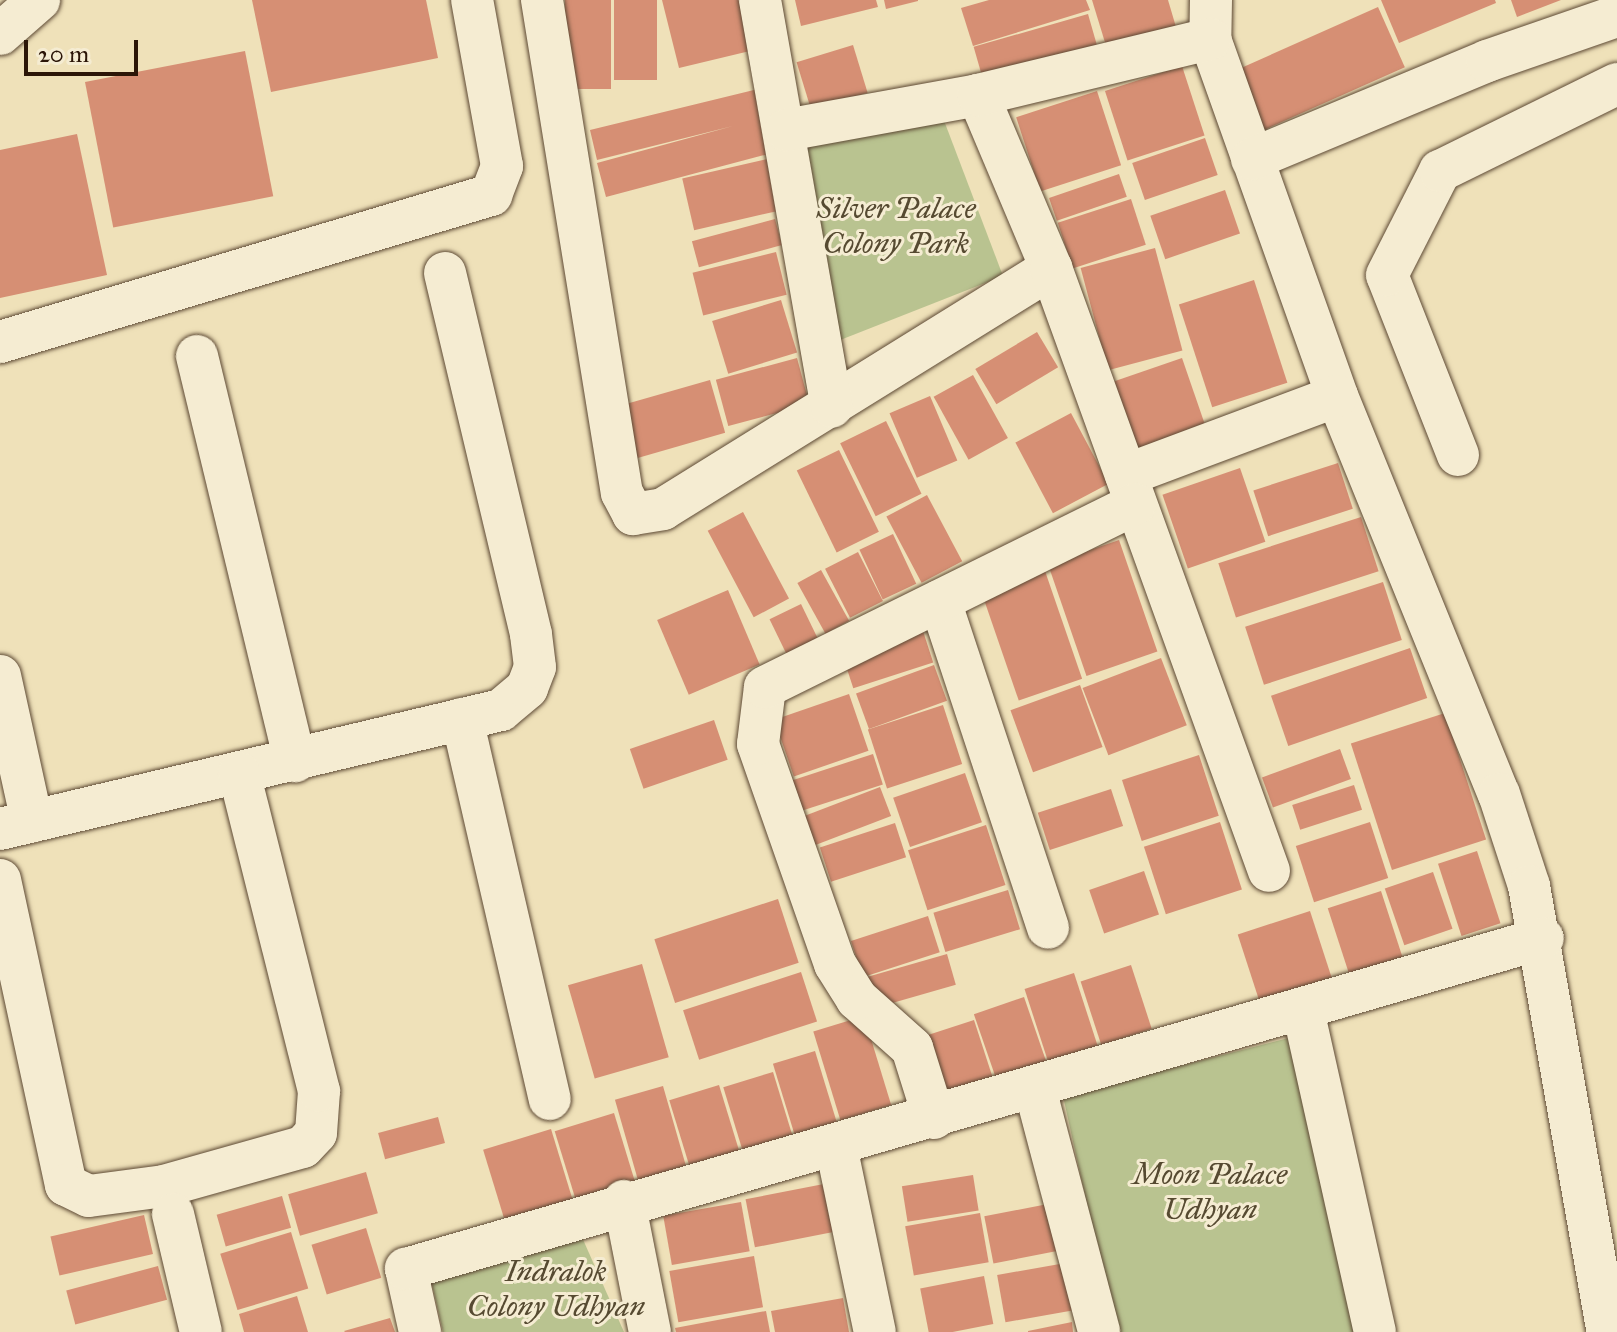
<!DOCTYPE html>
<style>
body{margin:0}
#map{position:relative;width:1617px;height:1332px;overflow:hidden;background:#efe1b9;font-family:"IM FELL Great Primer",serif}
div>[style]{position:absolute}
.green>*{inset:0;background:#b9c390}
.building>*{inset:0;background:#d68f74;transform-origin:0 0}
.roads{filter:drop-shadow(0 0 2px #5d4934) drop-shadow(0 0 2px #5d4934)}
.minor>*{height:42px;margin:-21px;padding:0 21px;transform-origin:21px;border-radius:21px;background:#f5ecd2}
span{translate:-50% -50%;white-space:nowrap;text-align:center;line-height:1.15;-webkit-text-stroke:6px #f5ecd2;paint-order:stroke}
.park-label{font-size:30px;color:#564a31;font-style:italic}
.scale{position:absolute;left:24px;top:40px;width:114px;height:36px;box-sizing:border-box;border:4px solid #2c1608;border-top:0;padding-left:10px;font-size:24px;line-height:28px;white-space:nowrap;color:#2c1608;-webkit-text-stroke:6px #f5ecd2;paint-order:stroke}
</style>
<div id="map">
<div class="green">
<i style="clip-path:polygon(940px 110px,1003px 276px,825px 346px,806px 141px)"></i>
<i style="clip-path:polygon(1304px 1034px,1364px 1332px,1115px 1332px,1063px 1096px)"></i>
<i style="clip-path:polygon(581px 1235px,624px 1332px,443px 1332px,430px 1276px)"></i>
</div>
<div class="building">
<i style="clip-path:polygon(252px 0,426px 0,438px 58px,271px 92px)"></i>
<i style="left:565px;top:0;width:46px;height:89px"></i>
<i style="left:614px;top:0;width:43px;height:80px"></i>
<i style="clip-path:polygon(662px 0,742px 0,754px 50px,679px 68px)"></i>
<i style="clip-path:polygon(795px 0,876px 0,878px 7px,801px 26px)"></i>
<i style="clip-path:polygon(884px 0,918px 0,918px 1px,886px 9px)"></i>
<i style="clip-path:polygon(989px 0,1086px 0,1090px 10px,973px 46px,961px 8px)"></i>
<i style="clip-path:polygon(1092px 0,1168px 0,1176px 27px,1107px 49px)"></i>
<i style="clip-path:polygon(1381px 0,1495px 0,1496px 3px,1399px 43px)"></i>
<i style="clip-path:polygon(1511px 0,1561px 0,1517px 17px)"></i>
<i style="left:1378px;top:7px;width:66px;height:156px;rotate:66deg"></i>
<i style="left:1088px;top:14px;width:33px;height:119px;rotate:74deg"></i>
<i style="left:853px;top:45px;width:50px;height:59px;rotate:73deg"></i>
<i style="left:245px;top:51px;width:148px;height:163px;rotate:79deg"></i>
<i style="left:1182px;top:66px;width:73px;height:81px;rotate:72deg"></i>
<i style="clip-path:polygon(758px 89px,772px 153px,606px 197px,597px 163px,733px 126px,597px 160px,590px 130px)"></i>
<i style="left:1097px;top:91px;width:78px;height:85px;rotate:72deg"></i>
<i style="clip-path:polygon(77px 134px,107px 275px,0 298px,0 150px)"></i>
<i style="left:1205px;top:138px;width:39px;height:77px;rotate:71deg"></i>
<i style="left:767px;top:159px;width:53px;height:87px;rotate:77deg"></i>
<i style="left:1119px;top:174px;width:24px;height:74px;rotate:71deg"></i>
<i style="left:1225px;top:190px;width:46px;height:79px;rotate:71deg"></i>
<i style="left:1131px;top:199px;width:48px;height:77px;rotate:72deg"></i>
<i style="left:775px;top:219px;width:27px;height:86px;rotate:75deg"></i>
<i style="left:1155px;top:248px;width:106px;height:77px;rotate:75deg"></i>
<i style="left:776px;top:252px;width:44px;height:86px;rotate:76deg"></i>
<i style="left:1254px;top:280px;width:108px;height:79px;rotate:72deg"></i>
<i style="left:781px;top:300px;width:55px;height:72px;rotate:73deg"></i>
<i style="left:1037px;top:332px;width:41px;height:72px;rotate:59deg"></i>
<i style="left:797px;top:358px;width:48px;height:84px;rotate:75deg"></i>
<i style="left:1182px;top:358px;width:72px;height:73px;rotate:71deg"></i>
<i style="left:973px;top:375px;width:72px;height:45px;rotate:61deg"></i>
<i style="left:710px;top:380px;width:55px;height:91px;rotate:74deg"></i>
<i style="left:930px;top:396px;width:70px;height:44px;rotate:67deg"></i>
<i style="left:1071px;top:413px;width:80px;height:63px;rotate:62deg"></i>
<i style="left:886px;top:421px;width:81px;height:51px;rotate:64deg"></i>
<i style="left:839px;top:450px;width:91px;height:47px;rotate:64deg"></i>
<i style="left:1338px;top:463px;width:48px;height:89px;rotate:72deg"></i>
<i style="left:1240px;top:468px;width:78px;height:82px;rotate:71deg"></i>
<i style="left:927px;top:495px;width:75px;height:46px;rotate:62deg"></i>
<i style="left:743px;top:512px;width:98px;height:40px;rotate:62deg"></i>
<i style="left:1361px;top:517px;width:57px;height:150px;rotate:72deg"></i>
<i style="left:893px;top:534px;width:55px;height:37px;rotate:65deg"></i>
<i style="left:1119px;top:540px;width:118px;height:75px;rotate:71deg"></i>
<i style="left:858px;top:552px;width:55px;height:37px;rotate:63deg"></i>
<i style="left:821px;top:570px;width:58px;height:27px;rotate:61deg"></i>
<i style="left:1045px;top:571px;width:114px;height:67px;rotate:71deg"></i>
<i style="left:1383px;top:582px;width:61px;height:145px;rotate:72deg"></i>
<i style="left:728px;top:590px;width:81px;height:77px;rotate:67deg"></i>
<i style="left:801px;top:604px;width:53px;height:35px;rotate:64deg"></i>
<i style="left:923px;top:631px;width:33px;height:84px;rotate:72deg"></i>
<i style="left:1410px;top:648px;width:53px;height:147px;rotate:71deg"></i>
<i style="left:1161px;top:658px;width:72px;height:84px;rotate:69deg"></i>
<i style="left:934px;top:665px;width:38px;height:83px;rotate:70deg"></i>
<i style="left:1080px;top:685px;width:66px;height:74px;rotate:70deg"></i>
<i style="left:849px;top:694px;width:60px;height:79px;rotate:71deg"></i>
<i style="left:943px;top:705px;width:62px;height:79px;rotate:72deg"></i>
<i style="left:1445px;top:713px;width:133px;height:99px;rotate:72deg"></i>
<i style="left:714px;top:720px;width:42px;height:89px;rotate:71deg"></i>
<i style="left:1340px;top:749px;width:32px;height:83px;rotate:70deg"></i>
<i style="left:873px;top:754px;width:32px;height:87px;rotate:72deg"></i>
<i style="left:1199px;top:755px;width:64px;height:81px;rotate:72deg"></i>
<i style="left:965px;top:773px;width:52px;height:76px;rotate:71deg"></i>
<i style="left:1354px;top:785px;width:26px;height:65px;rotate:72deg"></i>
<i style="left:880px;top:787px;width:31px;height:81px;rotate:69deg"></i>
<i style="left:1111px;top:789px;width:39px;height:77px;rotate:72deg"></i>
<i style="left:1220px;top:822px;width:71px;height:80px;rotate:72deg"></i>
<i style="left:1370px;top:822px;width:59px;height:78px;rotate:72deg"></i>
<i style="left:895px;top:823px;width:36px;height:79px;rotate:72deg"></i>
<i style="left:986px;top:825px;width:63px;height:82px;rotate:72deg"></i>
<i style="left:1477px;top:851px;width:76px;height:41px;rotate:72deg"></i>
<i style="left:1144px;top:871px;width:46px;height:58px;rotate:71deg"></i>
<i style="left:1433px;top:872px;width:60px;height:51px;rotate:71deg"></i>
<i style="left:1008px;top:890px;width:41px;height:78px;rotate:73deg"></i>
<i style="left:1381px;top:891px;width:76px;height:56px;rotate:72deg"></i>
<i style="left:778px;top:899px;width:67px;height:130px;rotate:72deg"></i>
<i style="left:1310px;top:911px;width:71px;height:76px;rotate:72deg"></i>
<i style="left:928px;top:916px;width:38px;height:81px;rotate:72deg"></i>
<i style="left:947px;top:954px;width:32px;height:86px;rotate:74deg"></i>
<i style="left:642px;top:964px;width:97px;height:77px;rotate:74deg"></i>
<i style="left:1131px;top:965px;width:67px;height:53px;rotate:72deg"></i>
<i style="left:801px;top:972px;width:52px;height:124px;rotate:72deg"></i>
<i style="left:1074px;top:973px;width:78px;height:52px;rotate:72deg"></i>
<i style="left:1024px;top:997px;width:73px;height:53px;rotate:71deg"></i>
<i style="left:864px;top:1016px;width:93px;height:53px;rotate:73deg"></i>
<i style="left:974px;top:1020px;width:73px;height:50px;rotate:72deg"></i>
<i style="left:815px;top:1051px;width:76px;height:44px;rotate:73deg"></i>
<i style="left:773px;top:1072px;width:70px;height:52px;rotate:73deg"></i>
<i style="left:719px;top:1085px;width:72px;height:52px;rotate:73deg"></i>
<i style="left:663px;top:1086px;width:89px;height:50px;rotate:74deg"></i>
<i style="left:614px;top:1113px;width:71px;height:62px;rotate:73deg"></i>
<i style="left:438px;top:1117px;width:27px;height:62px;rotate:75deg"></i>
<i style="left:551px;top:1129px;width:81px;height:71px;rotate:73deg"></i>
<i style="left:366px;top:1172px;width:43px;height:81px;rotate:74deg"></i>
<i style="left:973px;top:1175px;width:36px;height:72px;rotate:81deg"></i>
<i style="left:829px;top:1183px;width:49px;height:85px;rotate:79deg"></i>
<i style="left:282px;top:1196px;width:33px;height:68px;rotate:74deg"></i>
<i style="left:741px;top:1202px;width:50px;height:79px;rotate:80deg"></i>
<i style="left:1053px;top:1203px;width:48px;height:70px;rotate:79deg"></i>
<i style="left:980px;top:1213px;width:50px;height:76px;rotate:80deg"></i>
<i style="left:144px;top:1215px;width:40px;height:96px;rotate:77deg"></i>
<i style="left:366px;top:1228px;width:52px;height:57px;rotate:73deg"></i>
<i style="left:291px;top:1232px;width:59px;height:74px;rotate:73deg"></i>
<i style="left:754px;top:1256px;width:52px;height:86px;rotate:80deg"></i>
<i style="left:1071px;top:1262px;width:48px;height:75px;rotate:80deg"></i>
<i style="left:158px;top:1266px;width:35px;height:95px;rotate:75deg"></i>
<i style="left:984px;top:1276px;width:49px;height:65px;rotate:79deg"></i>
<i style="clip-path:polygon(297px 1296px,308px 1332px,244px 1332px,239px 1314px)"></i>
<i style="clip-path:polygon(843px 1298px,849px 1332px,775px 1332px,771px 1311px)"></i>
<i style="clip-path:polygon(766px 1311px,770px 1332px,676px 1332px,675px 1328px)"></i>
<i style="clip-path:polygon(390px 1318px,395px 1332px,345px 1332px,344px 1331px)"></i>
<i style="clip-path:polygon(1072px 1322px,1073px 1332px,1028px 1332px,1028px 1331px)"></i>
</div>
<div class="roads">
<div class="minor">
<i style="left:542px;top:0;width:499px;rotate:80.8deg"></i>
<i style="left:622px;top:493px;width:24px;rotate:62deg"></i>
<i style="left:633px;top:514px;width:30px;rotate:-9deg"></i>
<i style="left:663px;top:509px;width:457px;rotate:-31.8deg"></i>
<i style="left:760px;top:0;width:413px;rotate:80deg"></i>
<i style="left:1211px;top:0;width:39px;rotate:91deg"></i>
<i style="left:1210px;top:39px;width:379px;rotate:70.4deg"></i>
<i style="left:1337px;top:396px;width:430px;rotate:67.9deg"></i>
<i style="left:1499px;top:794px;width:97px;rotate:71.9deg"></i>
<i style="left:1529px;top:886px;width:453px;rotate:80deg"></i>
<i style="left:0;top:34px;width:52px;rotate:-41.1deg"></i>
<i style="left:978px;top:95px;width:188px;rotate:67.1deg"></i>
<i style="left:1051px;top:268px;width:641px;rotate:70.12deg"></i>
<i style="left:786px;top:130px;width:195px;rotate:-10.3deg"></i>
<i style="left:978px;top:95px;width:239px;rotate:-13.6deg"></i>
<i style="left:1252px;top:159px;width:255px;rotate:-22.6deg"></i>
<i style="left:1487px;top:61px;width:138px;rotate:-19.1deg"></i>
<i style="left:0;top:342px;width:513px;rotate:-16.67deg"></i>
<i style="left:491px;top:195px;width:31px;rotate:-69deg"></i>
<i style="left:502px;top:166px;width:169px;rotate:-100.2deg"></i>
<i style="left:197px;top:356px;width:417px;rotate:76.4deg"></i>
<i style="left:1458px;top:455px;width:193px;rotate:-111.5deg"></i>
<i style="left:1387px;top:275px;width:117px;rotate:-63deg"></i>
<i style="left:1440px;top:171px;width:197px;rotate:-26.2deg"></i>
<i style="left:1126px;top:475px;width:225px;rotate:-20.5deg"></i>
<i style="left:940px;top:601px;width:344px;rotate:71.7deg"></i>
<i style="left:0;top:676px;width:149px;rotate:77.6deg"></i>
<i style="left:462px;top:719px;width:390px;rotate:77deg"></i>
<i style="left:0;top:829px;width:515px;rotate:-13.36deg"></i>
<i style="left:501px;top:710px;width:34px;rotate:-40deg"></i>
<i style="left:527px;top:688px;width:22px;rotate:-69deg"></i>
<i style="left:535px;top:667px;width:33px;rotate:-97deg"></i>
<i style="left:531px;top:634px;width:371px;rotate:-103.4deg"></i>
<i style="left:0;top:880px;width:312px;rotate:77.8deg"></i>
<i style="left:66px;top:1185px;width:25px;rotate:26deg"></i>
<i style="left:89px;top:1196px;width:76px;rotate:-7.6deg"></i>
<i style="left:164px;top:1186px;width:144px;rotate:-15.7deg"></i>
<i style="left:303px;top:1147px;width:19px;rotate:-47deg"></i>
<i style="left:316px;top:1133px;width:42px;rotate:-85.9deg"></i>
<i style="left:319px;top:1091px;width:328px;rotate:-104.1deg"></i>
<i style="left:1303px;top:1010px;width:330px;rotate:77.4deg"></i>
<i style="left:1035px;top:1089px;width:251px;rotate:75.2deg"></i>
<i style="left:934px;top:1118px;width:73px;rotate:-107.4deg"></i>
<i style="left:912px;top:1048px;width:74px;rotate:-138.3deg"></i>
<i style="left:857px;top:999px;width:41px;rotate:-122.2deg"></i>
<i style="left:835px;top:964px;width:233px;rotate:-109.3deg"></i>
<i style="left:758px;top:744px;width:57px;rotate:-83deg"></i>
<i style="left:765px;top:687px;width:413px;rotate:-26.3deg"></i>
<i style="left:836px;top:1146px;width:190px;rotate:78.2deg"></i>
<i style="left:624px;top:1201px;width:134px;rotate:78.8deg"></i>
<i style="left:173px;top:1214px;width:121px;rotate:76.7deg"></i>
<i style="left:420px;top:1332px;width:65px;rotate:-102.5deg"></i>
<i style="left:406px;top:1269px;width:1184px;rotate:-16.23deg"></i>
</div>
</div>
<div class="park-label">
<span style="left:896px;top:225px">Silver Palace<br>Colony Park</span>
<span style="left:1210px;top:1191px">Moon Palace<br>Udhyan</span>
<span style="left:556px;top:1288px">Indralok<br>Colony Udhyan</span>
</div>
<div class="scale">20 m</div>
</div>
